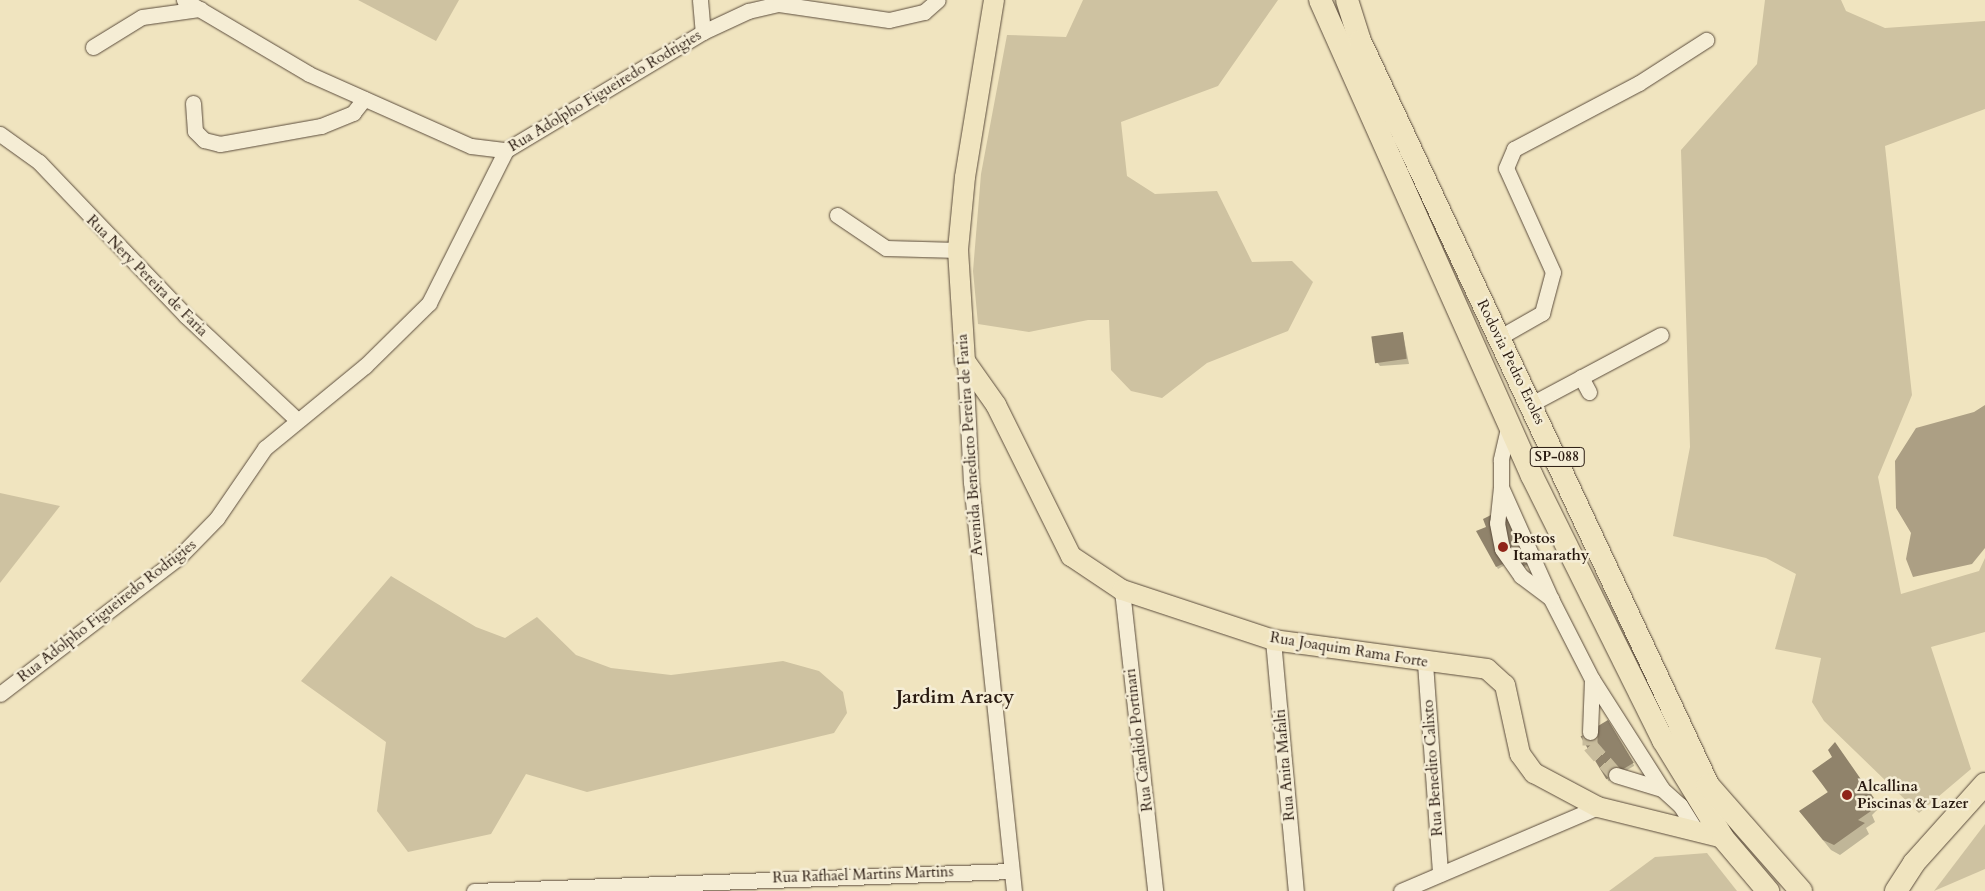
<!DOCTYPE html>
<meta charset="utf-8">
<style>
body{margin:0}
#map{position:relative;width:1985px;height:891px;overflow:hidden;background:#f0e4bf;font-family:Cardo,serif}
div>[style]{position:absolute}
.green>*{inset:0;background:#cec2a1}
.water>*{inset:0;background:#ac9f84}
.shadow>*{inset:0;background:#0003;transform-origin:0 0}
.building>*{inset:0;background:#90836b;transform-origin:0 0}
.minor-tunnel>*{height:15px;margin-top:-7.5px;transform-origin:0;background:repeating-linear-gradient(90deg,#c8bc9c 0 15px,transparent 0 23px)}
.roads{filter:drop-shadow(0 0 1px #5b4c3c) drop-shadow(0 0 1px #5b4c3c)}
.minor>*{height:15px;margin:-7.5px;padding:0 7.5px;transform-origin:7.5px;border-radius:7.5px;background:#f5edd5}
.major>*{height:20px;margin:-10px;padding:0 10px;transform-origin:10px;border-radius:10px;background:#f0e4bf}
.highway>*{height:22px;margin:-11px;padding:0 11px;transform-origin:11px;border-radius:11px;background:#f0e4bf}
.dots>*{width:14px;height:14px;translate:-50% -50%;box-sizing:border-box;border:2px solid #f5edd5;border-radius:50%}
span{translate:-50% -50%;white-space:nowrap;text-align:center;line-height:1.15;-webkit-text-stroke:5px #f5edd5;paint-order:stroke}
.shield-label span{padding:1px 4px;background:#f5edd5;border:1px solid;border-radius:4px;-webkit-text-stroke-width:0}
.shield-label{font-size:14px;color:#291a10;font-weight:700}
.street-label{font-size:15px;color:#291a10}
.poi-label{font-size:15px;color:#291a10;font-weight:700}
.left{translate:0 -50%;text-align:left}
.district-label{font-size:20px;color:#291a10;font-weight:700}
</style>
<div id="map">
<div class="green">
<i style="clip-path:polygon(358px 0,459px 0,436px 41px)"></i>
<i style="clip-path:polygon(1083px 0,1278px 0,1218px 86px,1121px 122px,1127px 176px,1155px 194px,1217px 191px,1252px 262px,1292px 261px,1313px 282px,1288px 331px,1207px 363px,1162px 398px,1131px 391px,1111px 370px,1109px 320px,1088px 320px,1029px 332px,978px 324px,973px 271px,981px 174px,1007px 35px,1066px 37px)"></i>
<i style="clip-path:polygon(1765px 0,1841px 0,1846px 11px,1885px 28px,1985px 21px,1985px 109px,1885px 146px,1912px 395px,1878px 477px,1901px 594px,1979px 571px,1985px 558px,1985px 632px,1931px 647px,1971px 769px,1919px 813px,1824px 721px,1812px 702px,1821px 658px,1775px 649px,1796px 574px,1766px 558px,1673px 536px,1690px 447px,1681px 150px,1757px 64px)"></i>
<i style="clip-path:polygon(0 493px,60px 506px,0 583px)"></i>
<i style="clip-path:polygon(391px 576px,476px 627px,505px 638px,537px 617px,576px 655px,611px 668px,671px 675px,783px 661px,819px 671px,843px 692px,847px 713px,834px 733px,587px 792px,526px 774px,491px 834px,408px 852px,377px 811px,386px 742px,301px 681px)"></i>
<i style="clip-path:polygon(1985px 824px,1985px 869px,1934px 891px)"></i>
<i style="clip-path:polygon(1707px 853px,1737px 891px,1609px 891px,1655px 857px)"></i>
</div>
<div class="water">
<i style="clip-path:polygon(1985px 405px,1985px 548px,1972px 564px,1913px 577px,1906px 559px,1911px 533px,1896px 508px,1895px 461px,1916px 428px,1974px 412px)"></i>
</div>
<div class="shadow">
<i style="clip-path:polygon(1403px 334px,1409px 364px,1380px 366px,1377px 362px)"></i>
<i style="clip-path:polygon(1478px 531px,1530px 565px,1512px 574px,1507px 564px,1498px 569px)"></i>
<i style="left:1608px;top:722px;width:51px;height:30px;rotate:59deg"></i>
<i style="clip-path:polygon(1814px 771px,1872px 799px,1878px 809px,1872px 815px,1875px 822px,1866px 828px,1869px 834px,1840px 855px,1831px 850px,1800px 812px,1828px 793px)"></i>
</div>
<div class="building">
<i style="left:1403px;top:332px;width:27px;height:32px;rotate:82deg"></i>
<i style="clip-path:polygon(1503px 509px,1530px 563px,1510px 573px,1505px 563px,1496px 567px,1476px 531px,1486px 527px,1483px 519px)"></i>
<i style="left:1608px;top:720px;width:50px;height:32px;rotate:59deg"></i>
<i style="clip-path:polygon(1835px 742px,1874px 798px,1866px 805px,1871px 811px,1858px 820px,1865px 823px,1834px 845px,1823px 840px,1799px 811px,1828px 792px,1812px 771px,1832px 757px,1828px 750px)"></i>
</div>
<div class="minor-tunnel">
<i style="left:1590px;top:732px;width:13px;rotate:90deg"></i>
<i style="left:1590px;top:745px;width:40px;rotate:49deg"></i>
</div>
<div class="roads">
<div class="minor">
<i style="left:184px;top:0;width:145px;rotate:30.6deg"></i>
<i style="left:309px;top:74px;width:177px;rotate:24deg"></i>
<i style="left:471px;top:146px;width:35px;rotate:7deg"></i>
<i style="left:700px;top:0;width:32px;rotate:85deg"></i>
<i style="left:93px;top:47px;width:57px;rotate:-31.5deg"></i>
<i style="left:142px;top:17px;width:59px;rotate:-7.9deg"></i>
<i style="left:193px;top:103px;width:28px;rotate:86deg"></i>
<i style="left:195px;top:131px;width:13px;rotate:45deg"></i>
<i style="left:204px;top:140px;width:16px;rotate:14deg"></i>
<i style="left:220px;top:144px;width:103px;rotate:-10.1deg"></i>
<i style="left:321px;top:126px;width:35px;rotate:-22deg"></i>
<i style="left:353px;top:113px;width:18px;rotate:-52deg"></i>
<i style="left:0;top:134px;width:48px;rotate:35.7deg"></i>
<i style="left:39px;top:162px;width:213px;rotate:46.3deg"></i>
<i style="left:186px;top:316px;width:151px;rotate:43.1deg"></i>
<i style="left:837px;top:215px;width:59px;rotate:34deg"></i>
<i style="left:886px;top:248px;width:72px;rotate:1.6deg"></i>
<i style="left:1498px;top:338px;width:51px;rotate:-29.6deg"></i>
<i style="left:1542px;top:313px;width:42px;rotate:-75deg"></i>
<i style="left:1553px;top:272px;width:114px;rotate:-114.3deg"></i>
<i style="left:1506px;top:168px;width:21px;rotate:-67deg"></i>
<i style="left:1514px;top:149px;width:141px;rotate:-27.8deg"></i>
<i style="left:1639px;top:83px;width:80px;rotate:-32.7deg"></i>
<i style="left:965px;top:361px;width:121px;rotate:87.2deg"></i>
<i style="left:971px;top:482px;width:411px;rotate:84deg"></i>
<i style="left:1581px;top:377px;width:17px;rotate:62deg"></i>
<i style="left:1531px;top:404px;width:147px;rotate:-28deg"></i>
<i style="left:1509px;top:424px;width:37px;rotate:103deg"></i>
<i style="left:1501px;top:460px;width:27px;rotate:90deg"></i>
<i style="left:1501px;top:487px;width:123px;rotate:65.9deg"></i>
<i style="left:1551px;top:599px;width:90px;rotate:62.9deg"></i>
<i style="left:1592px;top:679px;width:130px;rotate:57.5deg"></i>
<i style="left:1662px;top:789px;width:24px;rotate:42deg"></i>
<i style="left:1680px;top:805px;width:31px;rotate:58deg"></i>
<i style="left:1501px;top:487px;width:36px;rotate:96deg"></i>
<i style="left:1497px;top:523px;width:26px;rotate:79deg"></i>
<i style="left:1502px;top:549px;width:33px;rotate:55deg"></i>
<i style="left:1521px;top:576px;width:38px;rotate:37deg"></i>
<i style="left:1122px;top:590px;width:303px;rotate:83.7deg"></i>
<i style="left:1273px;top:640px;width:252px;rotate:84.8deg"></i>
<i style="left:1425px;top:663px;width:211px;rotate:85.9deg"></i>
<i style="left:0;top:694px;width:224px;rotate:-37.4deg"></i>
<i style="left:178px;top:558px;width:56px;rotate:-45.7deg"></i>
<i style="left:217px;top:518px;width:85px;rotate:-55.6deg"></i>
<i style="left:265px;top:448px;width:129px;rotate:-39.4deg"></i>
<i style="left:365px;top:366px;width:90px;rotate:-44.5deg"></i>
<i style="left:429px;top:303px;width:171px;rotate:-63.3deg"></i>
<i style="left:506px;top:150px;width:230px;rotate:-30.9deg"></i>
<i style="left:703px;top:32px;width:50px;rotate:-25deg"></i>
<i style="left:748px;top:11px;width:32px;rotate:-13deg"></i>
<i style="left:779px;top:4px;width:111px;rotate:8.3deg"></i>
<i style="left:889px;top:20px;width:36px;rotate:-13deg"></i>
<i style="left:924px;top:12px;width:18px;rotate:-41deg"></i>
<i style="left:1590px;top:732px;width:53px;rotate:-87.8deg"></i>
<i style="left:1616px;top:775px;width:48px;rotate:16.9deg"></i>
<i style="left:474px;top:891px;width:537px;rotate:-2.13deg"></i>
<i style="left:1401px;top:891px;width:214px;rotate:-23.1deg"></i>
</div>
<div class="major">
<i style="left:994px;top:0;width:179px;rotate:99.3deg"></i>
<i style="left:965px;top:177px;width:73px;rotate:95.5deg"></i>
<i style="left:958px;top:250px;width:111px;rotate:86.4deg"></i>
<i style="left:965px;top:361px;width:54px;rotate:54.8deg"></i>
<i style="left:996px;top:405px;width:169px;rotate:63.6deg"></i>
<i style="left:1071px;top:556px;width:61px;rotate:33.7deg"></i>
<i style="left:1122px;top:590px;width:159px;rotate:18.3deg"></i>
<i style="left:1273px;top:640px;width:216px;rotate:7.7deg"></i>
<i style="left:1487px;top:669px;width:24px;rotate:42deg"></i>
<i style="left:1505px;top:685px;width:71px;rotate:77.7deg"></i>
<i style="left:1520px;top:754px;width:24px;rotate:54deg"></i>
<i style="left:1534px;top:773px;width:72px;rotate:28deg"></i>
<i style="left:1598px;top:807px;width:129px;rotate:13.9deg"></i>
</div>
<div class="highway">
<i style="left:1320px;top:0;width:521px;rotate:65.99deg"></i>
<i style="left:1532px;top:476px;width:295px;rotate:63.6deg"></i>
<i style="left:1663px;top:740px;width:115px;rotate:58.5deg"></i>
<i style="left:1723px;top:838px;width:70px;rotate:49.7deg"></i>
<i style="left:1347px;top:0;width:43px;rotate:72.4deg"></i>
<i style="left:1360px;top:41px;width:821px;rotate:64.93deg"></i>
<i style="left:1708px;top:785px;width:141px;rotate:48.7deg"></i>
<i style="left:1896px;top:891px;width:33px;rotate:-57deg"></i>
<i style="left:1914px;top:863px;width:106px;rotate:-48.1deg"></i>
</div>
</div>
<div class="dots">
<i style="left:1503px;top:547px;background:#8f2418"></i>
<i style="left:1847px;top:795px;background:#8f2418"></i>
</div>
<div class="shield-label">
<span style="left:1557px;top:457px">SP-088</span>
</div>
<div class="street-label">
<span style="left:605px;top:91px;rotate:-31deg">Rua Adolpho Figueiredo Rodrigies</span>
<span style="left:147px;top:276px;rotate:45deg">Rua Nery Pereira de Faria</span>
<span style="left:1511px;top:362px;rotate:64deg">Rodovia Pedro Eroles</span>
<span style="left:970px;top:445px;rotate:-94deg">Avenida Benedicto Pereira de Faria</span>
<span style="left:107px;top:611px;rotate:-38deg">Rua Adolpho Figueiredo Rodrigies</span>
<span style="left:1349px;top:650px;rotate:9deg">Rua Joaquim Rama Forte</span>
<span style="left:1139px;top:740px;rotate:-97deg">Rua Cândido Portinari</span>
<span style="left:1285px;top:765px;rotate:-95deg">Rua Anita Mafalti</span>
<span style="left:1433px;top:768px;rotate:-94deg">Rua Benedito Calixto</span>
<span style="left:863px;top:875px;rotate:-2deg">Rua Rafhael Martins Martins</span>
</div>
<div class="poi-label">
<span class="left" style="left:1513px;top:547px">Postos<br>Itamarathy</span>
<span class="left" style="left:1857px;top:795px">Alcallina<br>Piscinas &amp; Lazer</span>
</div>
<div class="district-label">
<span style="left:955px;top:696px">Jardim Aracy</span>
</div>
</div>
